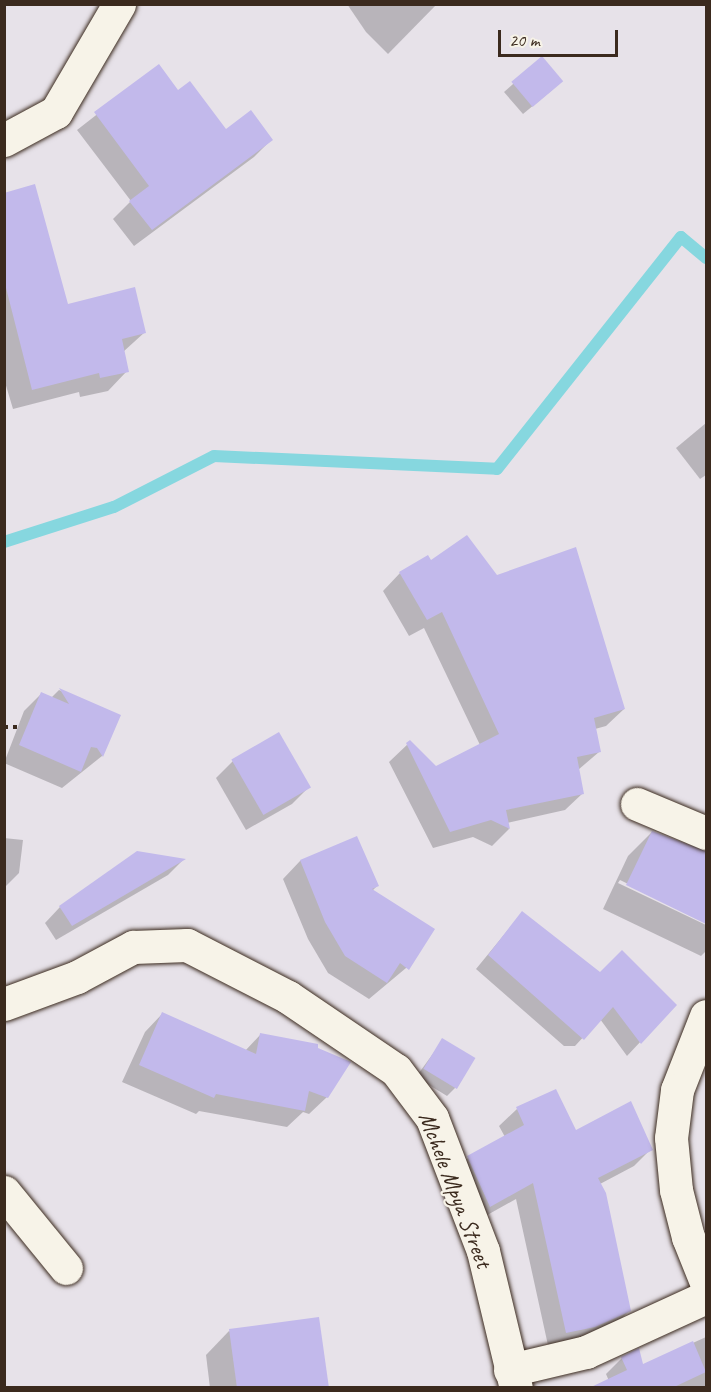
<!DOCTYPE html>
<style>
body{margin:0}
#map{position:relative;width:711px;height:1392px;overflow:hidden;background:#e7e2e9;font-family:Caveat,sans-serif}
div>[style]{position:absolute}
.shadow>*{inset:0;background:#0003}
.stream>*{height:12px;margin:-6px;padding:0 6px;transform-origin:6px;border-radius:6px;background:#86d7df}
.building>*{inset:0;background:#c2b9eb;transform-origin:0 0}
.path>*{height:4px;margin-top:-2px;transform-origin:0;background:repeating-linear-gradient(90deg,#3b2a1e 0 4.5px,transparent 0 9px)}
.roads{filter:drop-shadow(0 0 2px #3b2a1e) drop-shadow(0 0 2px #3b2a1e)}
.minor>*{height:33px;margin:-16.5px;padding:0 16.5px;transform-origin:16.5px;border-radius:16.5px;background:#f7f3e8}
span{translate:-50% -50%;white-space:nowrap;text-align:center;line-height:1.15;-webkit-text-stroke:4.5px #f7f3e8;paint-order:stroke}
.street-label{font-size:24px;color:#3b2a1e}
.frame{position:absolute;inset:0;border:6px solid #3b2a1e;pointer-events:none}
.scale{position:absolute;left:498px;top:30px;width:120px;height:27px;box-sizing:border-box;border:3px solid #3b2a1e;border-top:0;padding-left:8px;font-size:18px;line-height:21px;white-space:nowrap;color:#3b2a1e;-webkit-text-stroke:4px #f7f3e8;paint-order:stroke}
</style>
<div id="map">
<div class="shadow">
<i style="clip-path:polygon(347px 4px,437px 4px,388px 54px,366px 32px)"></i>
<i style="clip-path:polygon(541px 59px,552px 90px,523px 114px,504px 92px)"></i>
<i style="clip-path:polygon(159px 66px,178px 92px,226px 131px,271px 140px,254px 157px,134px 246px,113px 219px,131px 201px,77px 130px)"></i>
<i style="clip-path:polygon(4px 194px,67px 305px,145px 332px,123px 352px,127px 371px,108px 391px,80px 397px,79px 392px,13px 409px,4px 379px)"></i>
<i style="clip-path:polygon(706px 423px,706px 475px,700px 479px,676px 448px)"></i>
<i style="clip-path:polygon(428px 557px,431px 562px,497px 577px,624px 709px,606px 726px,595px 729px,599px 752px,578px 770px,583px 793px,565px 810px,507px 823px,509px 829px,492px 846px,473px 837px,433px 848px,389px 762px,410px 742px,436px 768px,480px 745px,424px 628px,409px 636px,383px 591px,400px 573px)"></i>
<i style="clip-path:polygon(59px 690px,119px 716px,102px 756px,62px 788px,4px 763px,24px 711px,41px 694px,51px 698px)"></i>
<i style="clip-path:polygon(233px 761px,309px 787px,292px 804px,246px 830px,216px 778px)"></i>
<i style="clip-path:polygon(652px 832px,706px 852px,706px 922px,620px 880px,618px 883px,706px 925px,706px 951px,701px 956px,603px 909px,628px 856px)"></i>
<i style="clip-path:polygon(4px 838px,23px 840px,19px 873px,5px 887px)"></i>
<i style="clip-path:polygon(356px 838px,377px 886px,372px 891px,412px 963px,369px 999px,328px 973px,308px 939px,283px 879px,300px 861px)"></i>
<i style="clip-path:polygon(183px 860px,168px 875px,56px 940px,45px 923px,60px 907px)"></i>
<i style="clip-path:polygon(522px 913px,600px 974px,675px 1005px,627px 1056px,600px 1019px,575px 1046px,564px 1046px,476px 969px)"></i>
<i style="clip-path:polygon(162px 1014px,245px 1051px,261px 1034px,327px 1097px,309px 1114px,303px 1112px,287px 1127px,199px 1111px,196px 1114px,122px 1082px,145px 1032px)"></i>
<i style="clip-path:polygon(443px 1040px,456px 1087px,447px 1096px,416px 1077px)"></i>
<i style="clip-path:polygon(555px 1091px,575px 1132px,651px 1149px,634px 1166px,600px 1184px,630px 1310px,612px 1328px,549px 1350px,516px 1199px,473px 1223px,453px 1173px,470px 1156px,505px 1137px,499px 1126px,517px 1109px)"></i>
<i style="clip-path:polygon(229px 1331px,327px 1388px,210px 1388px,206px 1355px)"></i>
<i style="clip-path:polygon(706px 1337px,706px 1388px,612px 1388px,606px 1374px,622px 1358px,642px 1366px)"></i>
</div>
<div class="stream">
<i style="left:4px;top:542px;width:115px;rotate:-17.7deg"></i>
<i style="left:114px;top:507px;width:112px;rotate:-27deg"></i>
<i style="left:214px;top:456px;width:283px;rotate:2.6deg"></i>
<i style="left:497px;top:469px;width:296px;rotate:-51.6deg"></i>
<i style="left:681px;top:237px;width:33px;rotate:40deg"></i>
</div>
<div class="building">
<i style="left:542px;top:56px;width:33px;height:40px;rotate:50deg"></i>
<i style="clip-path:polygon(159px 64px,178px 90px,190px 81px,226px 129px,251px 110px,273px 140px,152px 230px,129px 201px,149px 186px,94px 112px)"></i>
<i style="clip-path:polygon(35px 184px,68px 304px,135px 287px,146px 333px,122px 339px,129px 372px,100px 378px,99px 373px,32px 390px,4px 280px,4px 193px)"></i>
<i style="clip-path:polygon(467px 535px,497px 575px,576px 547px,625px 709px,594px 718px,601px 752px,577px 757px,584px 794px,506px 810px,510px 829px,491px 820px,450px 832px,406px 743px,410px 740px,436px 766px,499px 734px,442px 612px,427px 620px,399px 572px,428px 555px,431px 560px)"></i>
<i style="clip-path:polygon(59px 688px,121px 715px,103px 757px,97px 748px,91px 747px,81px 772px,19px 745px,41px 692px,69px 704px)"></i>
<i style="left:279px;top:732px;width:64px;height:55px;rotate:60deg"></i>
<i style="clip-path:polygon(652px 831px,706px 851px,706px 924px,626px 885px)"></i>
<i style="clip-path:polygon(357px 836px,379px 886px,372px 889px,435px 929px,409px 970px,400px 963px,387px 983px,345px 956px,325px 922px,300px 860px)"></i>
<i style="clip-path:polygon(137px 851px,186px 859px,72px 926px,59px 906px)"></i>
<i style="clip-path:polygon(522px 911px,600px 972px,622px 950px,677px 1005px,641px 1044px,613px 1007px,584px 1040px,488px 955px)"></i>
<i style="clip-path:polygon(162px 1012px,256px 1054px,260px 1033px,318px 1044px,318px 1048px,351px 1062px,328px 1098px,309px 1091px,305px 1111px,216px 1094px,214px 1098px,139px 1065px)"></i>
<i style="left:442px;top:1038px;width:39px;height:36px;rotate:31deg"></i>
<i style="clip-path:polygon(556px 1089px,576px 1130px,631px 1101px,653px 1150px,598px 1178px,606px 1193px,631px 1311px,595px 1327px,566px 1333px,533px 1183px,490px 1207px,467px 1156px,524px 1125px,516px 1107px)"></i>
<i style="clip-path:polygon(319px 1317px,329px 1388px,237px 1388px,229px 1329px)"></i>
<i style="clip-path:polygon(693px 1341px,706px 1372px,672px 1388px,589px 1388px,627px 1370px,621px 1357px,639px 1348px,643px 1364px)"></i>
</div>
<div class="path">
<i style="left:4px;top:727px;width:17px"></i>
</div>
<div class="roads">
<div class="minor">
<i style="left:4px;top:140px;width:59px;rotate:-28.3deg"></i>
<i style="left:56px;top:112px;width:125px;rotate:-59.7deg"></i>
<i style="left:637px;top:804px;width:75px;rotate:22.8deg"></i>
<i style="left:4px;top:1004px;width:78px;rotate:-20.3deg"></i>
<i style="left:77px;top:977px;width:64px;rotate:-28.2deg"></i>
<i style="left:133px;top:947px;width:54px;rotate:-2.1deg"></i>
<i style="left:187px;top:945px;width:114px;rotate:27.2deg"></i>
<i style="left:288px;top:997px;width:130px;rotate:34.1deg"></i>
<i style="left:396px;top:1070px;width:60px;rotate:53.1deg"></i>
<i style="left:432px;top:1118px;width:142px;rotate:69deg"></i>
<i style="left:483px;top:1251px;width:141px;rotate:76.5deg"></i>
<i style="left:706px;top:1016px;width:79px;rotate:111.4deg"></i>
<i style="left:677px;top:1090px;width:48px;rotate:97.1deg"></i>
<i style="left:671px;top:1138px;width:52px;rotate:84.5deg"></i>
<i style="left:676px;top:1190px;width:49px;rotate:75.7deg"></i>
<i style="left:688px;top:1237px;width:48px;rotate:68.2deg"></i>
<i style="left:4px;top:1192px;width:98px;rotate:50.8deg"></i>
<i style="left:510px;top:1370px;width:78px;rotate:-13.3deg"></i>
<i style="left:586px;top:1352px;width:132px;rotate:-24.6deg"></i>
</div>
</div>
<div class="street-label">
<span style="left:455px;top:1190px;rotate:69deg">Mchele Mpya Street</span>
</div>
<div class="frame"></div>
<div class="scale">20 m</div>
</div>
